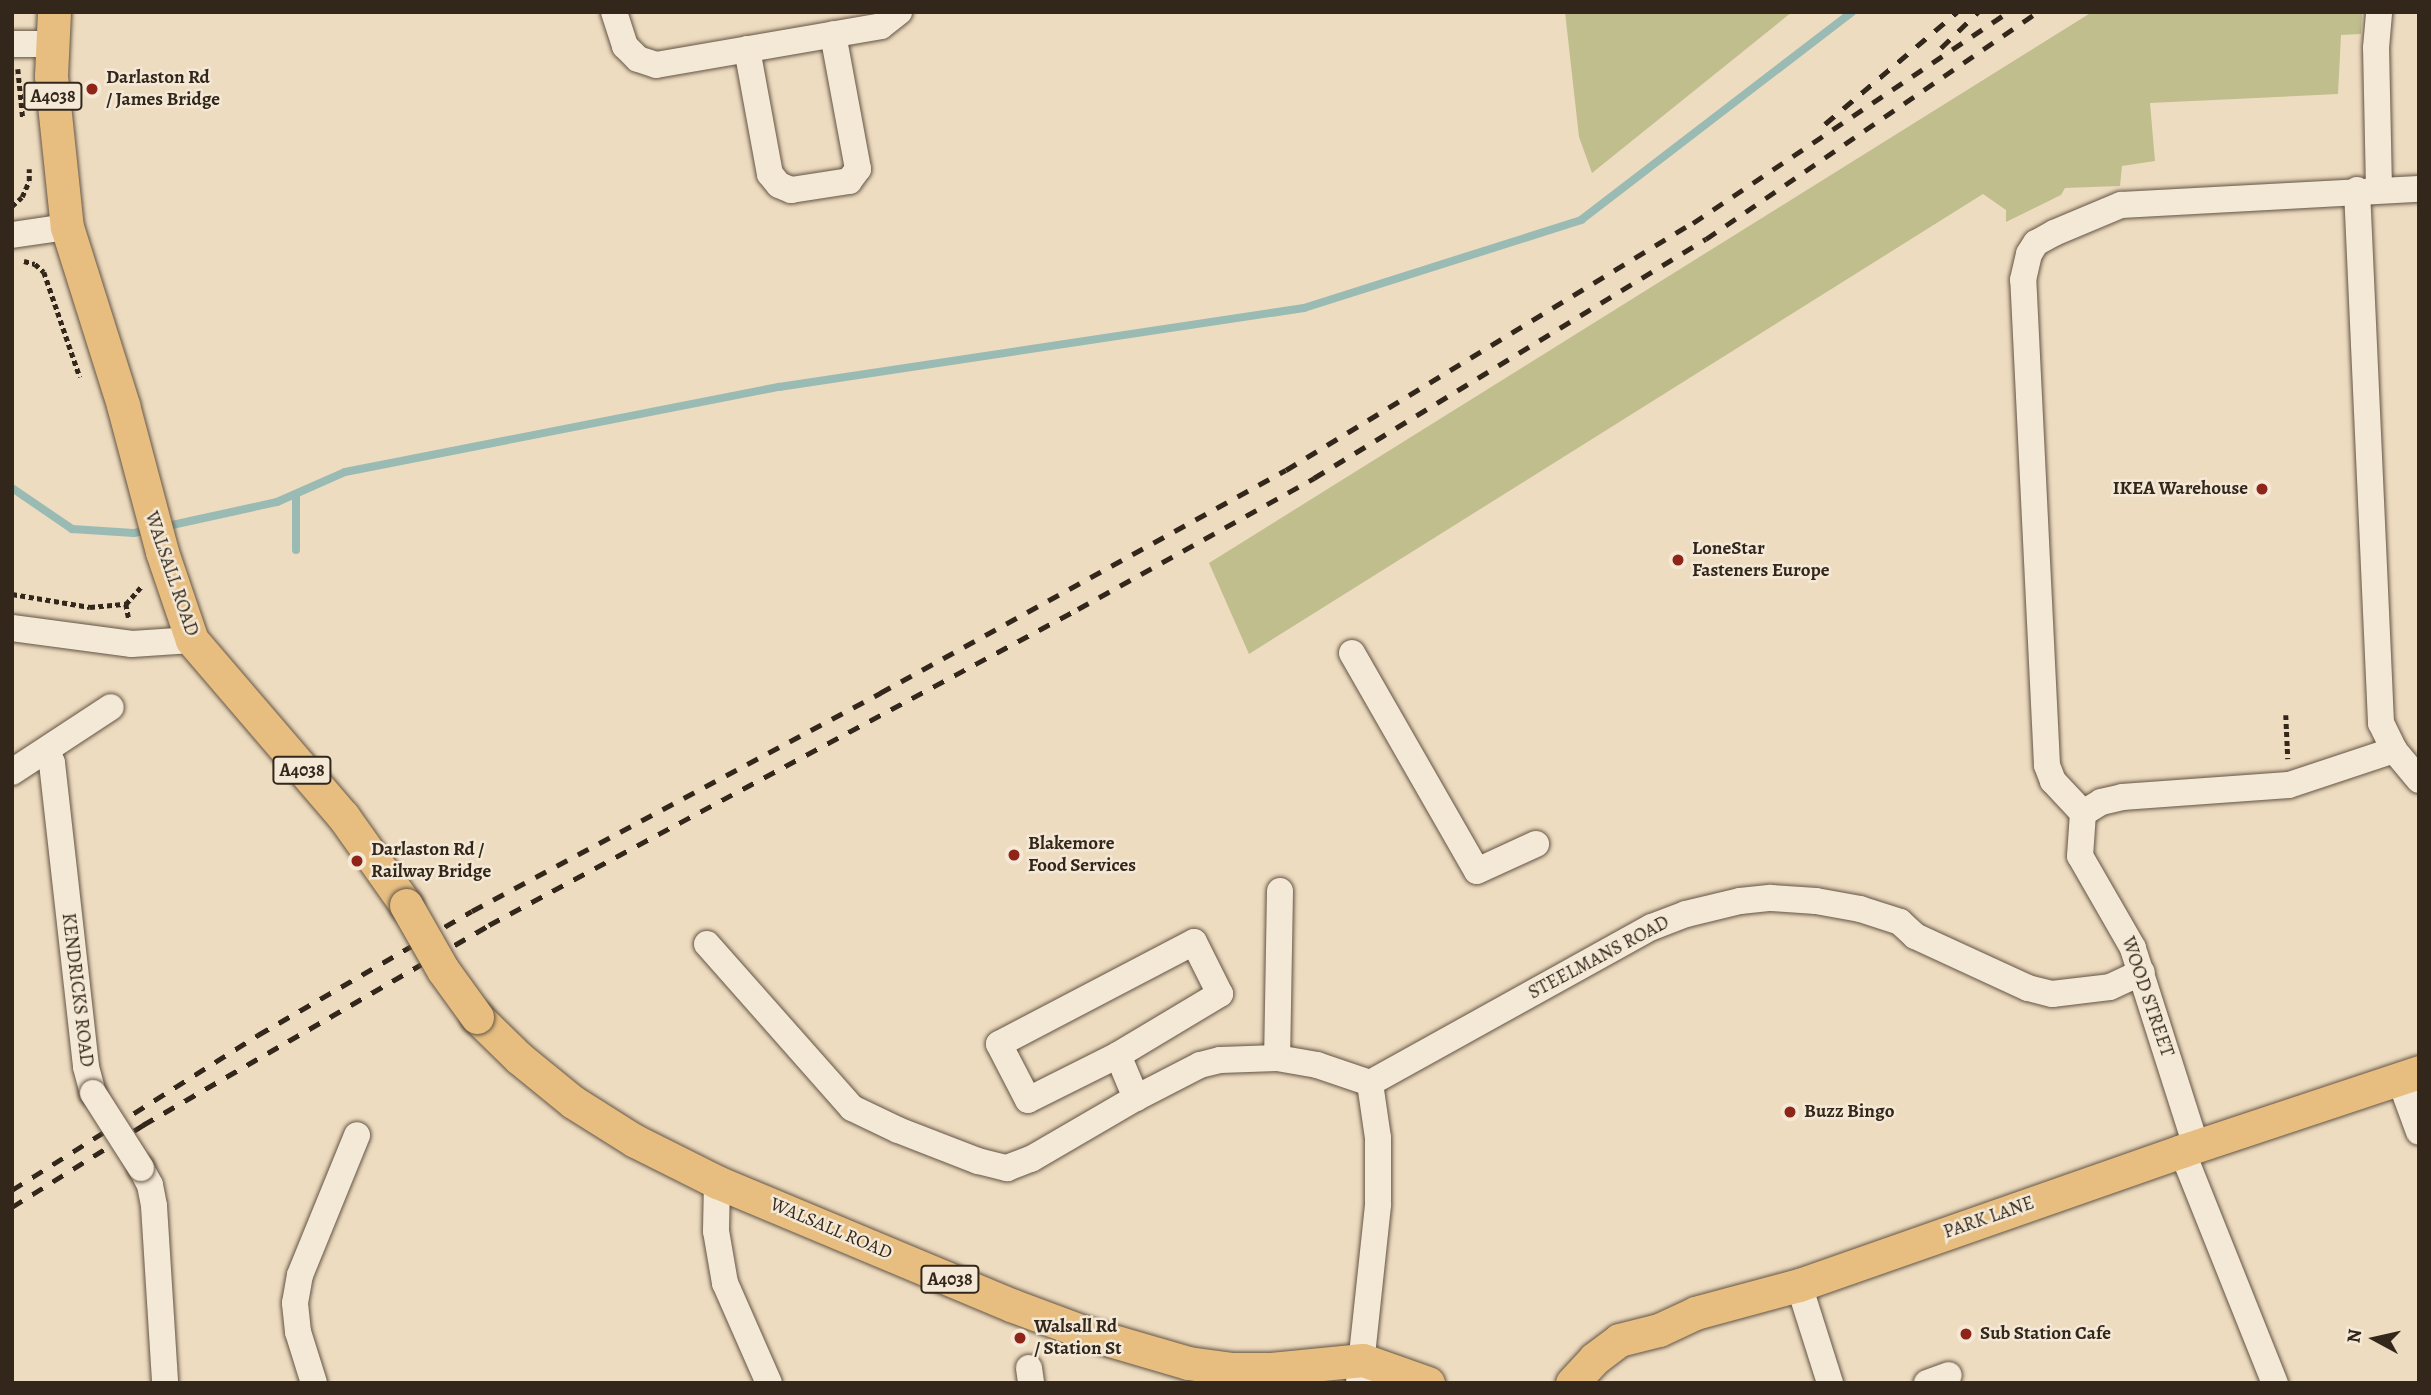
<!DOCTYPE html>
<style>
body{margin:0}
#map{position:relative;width:2431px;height:1395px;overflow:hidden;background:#eedcc0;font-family:Alegreya,serif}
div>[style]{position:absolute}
.green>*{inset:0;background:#c0be8d}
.stream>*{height:8px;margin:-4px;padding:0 4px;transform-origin:4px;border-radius:4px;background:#99bbb4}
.path>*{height:4.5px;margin-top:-2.25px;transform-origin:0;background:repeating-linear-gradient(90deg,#33271b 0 5px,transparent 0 8.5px)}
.roads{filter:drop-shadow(0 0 2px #625444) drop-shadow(0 0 2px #625444)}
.minor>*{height:26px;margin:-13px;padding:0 13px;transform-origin:13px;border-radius:13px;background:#f4e8d6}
.major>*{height:33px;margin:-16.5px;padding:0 16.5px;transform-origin:16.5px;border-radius:16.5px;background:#e7be80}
.rail>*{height:5px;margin-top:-2.5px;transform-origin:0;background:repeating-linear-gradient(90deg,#33271b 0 12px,transparent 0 24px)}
.bridges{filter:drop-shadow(0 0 2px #625444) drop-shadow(0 0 2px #625444)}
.minor-bridge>*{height:26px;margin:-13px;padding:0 13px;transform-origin:13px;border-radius:13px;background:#f4e8d6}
.major-bridge>*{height:33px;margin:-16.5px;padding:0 16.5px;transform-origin:16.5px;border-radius:16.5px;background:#e7be80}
.dots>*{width:19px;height:19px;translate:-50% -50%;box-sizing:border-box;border:4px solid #f4e8d6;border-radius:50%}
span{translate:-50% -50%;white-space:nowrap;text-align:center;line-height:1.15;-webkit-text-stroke:5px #f4e8d6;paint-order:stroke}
.shield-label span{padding:2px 5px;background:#f4e8d6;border:2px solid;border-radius:5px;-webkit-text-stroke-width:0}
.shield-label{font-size:18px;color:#33271b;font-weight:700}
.poi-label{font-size:19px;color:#33271b;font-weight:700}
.left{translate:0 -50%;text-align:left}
.right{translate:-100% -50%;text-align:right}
.street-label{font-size:19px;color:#33271b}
.frame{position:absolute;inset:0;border:14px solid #33271b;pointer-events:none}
.north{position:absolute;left:2340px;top:1304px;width:70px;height:70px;-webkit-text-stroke:5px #f4e8d6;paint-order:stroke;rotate:278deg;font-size:19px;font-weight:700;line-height:28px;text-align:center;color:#33271b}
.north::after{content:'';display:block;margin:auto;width:24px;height:32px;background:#33271b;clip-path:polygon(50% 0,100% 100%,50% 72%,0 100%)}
</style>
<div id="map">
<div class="green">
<i style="clip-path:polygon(1565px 12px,1792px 12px,1592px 173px,1579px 137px)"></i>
<i style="clip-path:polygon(2092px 12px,2362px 12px,2361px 34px,2341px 35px,2338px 94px,2150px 103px,2155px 161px,2122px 166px,2120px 186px,2065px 188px,2061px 195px,2006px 222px,2006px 210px,1983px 194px,1249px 654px,1209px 563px)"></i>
</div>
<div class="stream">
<i style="left:12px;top:488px;width:73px;rotate:34.3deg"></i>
<i style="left:72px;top:529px;width:62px;rotate:3.7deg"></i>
<i style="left:134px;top:533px;width:16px;rotate:-11deg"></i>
<i style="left:163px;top:527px;width:117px;rotate:-12.4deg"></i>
<i style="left:277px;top:502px;width:74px;rotate:-23.8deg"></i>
<i style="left:345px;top:472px;width:442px;rotate:-11.1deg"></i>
<i style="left:779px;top:387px;width:531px;rotate:-8.56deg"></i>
<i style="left:1304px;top:308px;width:291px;rotate:-17.6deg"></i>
<i style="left:1581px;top:220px;width:342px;rotate:-37.5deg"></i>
<i style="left:296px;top:550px;width:56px;rotate:-90deg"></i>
</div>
<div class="path">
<i style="left:18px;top:69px;width:50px;rotate:84.3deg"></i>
<i style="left:12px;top:206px;width:13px;rotate:-42deg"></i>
<i style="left:22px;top:197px;width:17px;rotate:-66deg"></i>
<i style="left:29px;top:181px;width:12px;rotate:-90deg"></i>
<i style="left:24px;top:261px;width:11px;rotate:15deg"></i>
<i style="left:35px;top:264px;width:12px;rotate:42deg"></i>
<i style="left:44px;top:272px;width:111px;rotate:71.1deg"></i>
<i style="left:12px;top:594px;width:79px;rotate:9.5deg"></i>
<i style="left:90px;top:607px;width:36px;rotate:-5deg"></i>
<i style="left:126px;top:604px;width:23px;rotate:-49deg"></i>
<i style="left:126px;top:604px;width:16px;rotate:79deg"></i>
<i style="left:2286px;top:715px;width:44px;rotate:87.4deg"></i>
</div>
<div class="roads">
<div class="minor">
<i style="left:614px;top:12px;width:36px;rotate:72deg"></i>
<i style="left:625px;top:46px;width:18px;rotate:45deg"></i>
<i style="left:638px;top:59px;width:19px;rotate:18deg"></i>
<i style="left:656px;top:65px;width:228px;rotate:-9.8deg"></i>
<i style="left:881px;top:26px;width:23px;rotate:-38deg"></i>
<i style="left:12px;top:44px;width:39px"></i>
<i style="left:747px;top:49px;width:127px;rotate:79.6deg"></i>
<i style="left:770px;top:174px;width:14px;rotate:51deg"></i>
<i style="left:779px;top:185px;width:13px;rotate:23deg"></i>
<i style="left:791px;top:190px;width:59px;rotate:-8.8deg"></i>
<i style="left:849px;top:181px;width:15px;rotate:-53deg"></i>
<i style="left:858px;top:169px;width:137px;rotate:-100.5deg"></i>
<i style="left:2379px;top:189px;width:141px;rotate:-91.2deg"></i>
<i style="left:2376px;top:48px;width:36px;rotate:-85deg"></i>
<i style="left:2357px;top:190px;width:534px;rotate:87.42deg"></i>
<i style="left:2381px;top:723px;width:30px;rotate:64deg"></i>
<i style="left:2394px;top:750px;width:39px;rotate:50deg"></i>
<i style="left:12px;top:235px;width:56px;rotate:-8.3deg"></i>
<i style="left:12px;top:628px;width:121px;rotate:7.6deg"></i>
<i style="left:132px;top:644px;width:60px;rotate:-3.8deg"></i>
<i style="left:1352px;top:653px;width:251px;rotate:60.2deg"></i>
<i style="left:1477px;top:871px;width:65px;rotate:-24.6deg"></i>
<i style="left:47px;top:750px;width:14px;rotate:69deg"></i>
<i style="left:52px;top:763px;width:306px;rotate:83.6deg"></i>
<i style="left:86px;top:1067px;width:27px;rotate:75deg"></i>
<i style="left:12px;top:772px;width:118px;rotate:-33.3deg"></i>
<i style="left:2083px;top:813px;width:44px;rotate:-133.2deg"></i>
<i style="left:2053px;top:781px;width:17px;rotate:-111deg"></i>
<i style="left:2047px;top:765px;width:486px;rotate:-92.8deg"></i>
<i style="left:2023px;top:280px;width:27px;rotate:-77deg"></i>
<i style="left:2029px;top:254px;width:13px;rotate:-58deg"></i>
<i style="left:2036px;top:243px;width:21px;rotate:-29deg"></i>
<i style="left:2054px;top:233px;width:73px;rotate:-22.7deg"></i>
<i style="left:2121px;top:205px;width:298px;rotate:-3.1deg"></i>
<i style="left:1280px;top:891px;width:167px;rotate:91deg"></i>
<i style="left:1277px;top:1058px;width:41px;rotate:9.9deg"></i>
<i style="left:1317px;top:1065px;width:56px;rotate:18.8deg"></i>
<i style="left:707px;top:944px;width:219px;rotate:48.5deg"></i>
<i style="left:852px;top:1108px;width:51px;rotate:25.6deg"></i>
<i style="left:898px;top:1130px;width:86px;rotate:21.2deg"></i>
<i style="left:978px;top:1161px;width:30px;rotate:14deg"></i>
<i style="left:1007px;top:1168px;width:26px;rotate:-21deg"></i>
<i style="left:1031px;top:1159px;width:121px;rotate:-30.2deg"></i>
<i style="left:1136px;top:1098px;width:72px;rotate:-27.3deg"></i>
<i style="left:1200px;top:1065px;width:21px;rotate:-14deg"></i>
<i style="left:1220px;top:1060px;width:57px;rotate:-2deg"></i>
<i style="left:1118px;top:1055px;width:119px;rotate:-30.9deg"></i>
<i style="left:1220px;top:994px;width:58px;rotate:-116.6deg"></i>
<i style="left:1194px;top:942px;width:220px;rotate:152.4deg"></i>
<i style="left:999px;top:1044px;width:63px;rotate:62.6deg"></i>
<i style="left:1028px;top:1100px;width:101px;rotate:-26.6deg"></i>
<i style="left:1118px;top:1055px;width:47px;rotate:67.3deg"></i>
<i style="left:2400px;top:1080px;width:55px;rotate:69.9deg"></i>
<i style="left:1370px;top:1083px;width:322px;rotate:-29deg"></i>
<i style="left:1652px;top:927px;width:36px;rotate:-21deg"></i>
<i style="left:1686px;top:914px;width:56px;rotate:-13.5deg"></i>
<i style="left:1740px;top:901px;width:31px;rotate:-6deg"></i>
<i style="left:1771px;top:898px;width:45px;rotate:3.8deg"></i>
<i style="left:1816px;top:901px;width:45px;rotate:10.3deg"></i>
<i style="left:1860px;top:909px;width:42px;rotate:18deg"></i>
<i style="left:1900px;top:922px;width:21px;rotate:43deg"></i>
<i style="left:1915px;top:936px;width:124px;rotate:24.7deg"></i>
<i style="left:2028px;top:988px;width:25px;rotate:14deg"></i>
<i style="left:2052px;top:994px;width:58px;rotate:-6.9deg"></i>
<i style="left:2110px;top:987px;width:35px;rotate:-25deg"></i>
<i style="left:2196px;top:1146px;width:208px;rotate:-107.7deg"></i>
<i style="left:2133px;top:948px;width:106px;rotate:-119.9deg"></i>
<i style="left:2080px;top:856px;width:43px;rotate:-86deg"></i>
<i style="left:2083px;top:813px;width:21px;rotate:-31deg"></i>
<i style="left:2101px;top:802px;width:22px;rotate:-13deg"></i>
<i style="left:2122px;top:797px;width:167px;rotate:-4.1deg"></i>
<i style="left:2289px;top:785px;width:111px;rotate:-18.4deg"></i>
<i style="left:2182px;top:1151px;width:250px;rotate:68.2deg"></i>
<i style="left:141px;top:1168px;width:19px;rotate:62deg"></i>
<i style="left:150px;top:1185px;width:21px;rotate:79deg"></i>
<i style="left:154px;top:1206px;width:177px;rotate:86.4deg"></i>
<i style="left:717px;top:1182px;width:49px;rotate:91.2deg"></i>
<i style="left:716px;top:1231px;width:53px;rotate:80.2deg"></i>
<i style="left:725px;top:1283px;width:109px;rotate:66.3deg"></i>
<i style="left:1799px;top:1285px;width:103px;rotate:72.4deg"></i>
<i style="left:1029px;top:1368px;width:15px;rotate:82deg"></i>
<i style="left:314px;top:1383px;width:53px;rotate:-107.4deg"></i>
<i style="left:298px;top:1332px;width:29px;rotate:-96deg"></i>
<i style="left:295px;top:1303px;width:28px;rotate:-80deg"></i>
<i style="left:300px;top:1275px;width:151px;rotate:-67.8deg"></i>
<i style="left:1359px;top:1383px;width:180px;rotate:-83.9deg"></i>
<i style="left:1378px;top:1204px;width:66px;rotate:-90deg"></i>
<i style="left:1378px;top:1138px;width:56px;rotate:-98.3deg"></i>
<i style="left:1927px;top:1383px;width:23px;rotate:-20deg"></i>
</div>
<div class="major">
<i style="left:54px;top:12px;width:64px;rotate:92.7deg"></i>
<i style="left:51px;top:76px;width:152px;rotate:84deg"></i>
<i style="left:67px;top:227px;width:187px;rotate:72.5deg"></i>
<i style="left:123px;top:405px;width:152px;rotate:75.1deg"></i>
<i style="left:162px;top:552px;width:93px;rotate:71.2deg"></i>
<i style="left:192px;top:640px;width:232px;rotate:49.4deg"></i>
<i style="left:343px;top:816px;width:109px;rotate:54.7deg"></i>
<i style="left:477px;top:1017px;width:59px;rotate:44.3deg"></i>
<i style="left:519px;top:1058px;width:70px;rotate:39.2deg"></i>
<i style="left:573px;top:1102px;width:73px;rotate:32.2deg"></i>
<i style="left:635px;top:1141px;width:92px;rotate:26.6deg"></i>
<i style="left:717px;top:1182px;width:319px;rotate:22.7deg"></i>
<i style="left:1011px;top:1305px;width:83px;rotate:20.4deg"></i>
<i style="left:1089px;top:1334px;width:103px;rotate:16.3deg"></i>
<i style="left:1188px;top:1363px;width:43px;rotate:7.9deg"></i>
<i style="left:1231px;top:1369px;width:40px"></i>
<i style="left:1271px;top:1369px;width:92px;rotate:-5.6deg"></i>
<i style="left:1363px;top:1360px;width:69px;rotate:19.5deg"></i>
<i style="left:1572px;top:1383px;width:33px;rotate:-47deg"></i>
<i style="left:1594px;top:1359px;width:31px;rotate:-37deg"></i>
<i style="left:1619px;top:1340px;width:41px;rotate:-14deg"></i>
<i style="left:1659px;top:1330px;width:40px;rotate:-25deg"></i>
<i style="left:1695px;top:1313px;width:108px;rotate:-15.1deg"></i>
<i style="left:1799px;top:1285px;width:406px;rotate:-19.3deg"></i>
<i style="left:2182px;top:1151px;width:250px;rotate:-18.4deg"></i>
</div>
</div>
<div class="rail">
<i style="left:1941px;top:48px;width:52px;rotate:-44.2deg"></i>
<i style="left:1825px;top:124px;width:173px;rotate:-40.3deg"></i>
<i style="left:12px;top:1190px;width:291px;rotate:-32.2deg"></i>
<i style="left:258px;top:1035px;width:247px;rotate:-30.1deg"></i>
<i style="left:472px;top:911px;width:463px;rotate:-28.1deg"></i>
<i style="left:880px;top:693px;width:463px;rotate:-28.8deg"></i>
<i style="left:1286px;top:470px;width:476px;rotate:-31.3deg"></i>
<i style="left:1693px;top:223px;width:379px;rotate:-33.8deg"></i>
<i style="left:12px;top:1207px;width:155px;rotate:-32deg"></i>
<i style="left:143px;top:1125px;width:400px;rotate:-30deg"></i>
<i style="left:489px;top:925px;width:668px;rotate:-28.21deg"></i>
<i style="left:1078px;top:609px;width:270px;rotate:-29deg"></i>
<i style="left:1314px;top:478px;width:459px;rotate:-31.4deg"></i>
<i style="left:1706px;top:239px;width:401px;rotate:-34.4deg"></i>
</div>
<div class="bridges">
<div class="minor-bridge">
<i style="left:93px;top:1093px;width:89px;rotate:57.4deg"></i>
</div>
<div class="major-bridge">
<i style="left:406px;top:905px;width:75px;rotate:60.4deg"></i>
<i style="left:443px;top:970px;width:58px;rotate:54.1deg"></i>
</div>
</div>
<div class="dots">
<i style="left:92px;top:89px;background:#8f2418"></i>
<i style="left:2262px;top:489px;background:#8f2418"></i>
<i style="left:1678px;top:560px;background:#8f2418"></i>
<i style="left:1014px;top:855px;background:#8f2418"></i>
<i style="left:357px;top:861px;background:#8f2418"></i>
<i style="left:1790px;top:1112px;background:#8f2418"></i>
<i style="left:1966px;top:1334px;background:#8f2418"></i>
<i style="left:1020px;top:1338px;background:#8f2418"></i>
</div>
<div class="shield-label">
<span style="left:53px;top:96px">A4038</span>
<span style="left:302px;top:770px">A4038</span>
<span style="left:950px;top:1279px">A4038</span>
</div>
<div class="poi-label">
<span class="left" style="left:106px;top:89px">Darlaston Rd<br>/ James Bridge</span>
<span class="right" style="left:2248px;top:489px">IKEA Warehouse</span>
<span class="left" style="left:1692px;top:560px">LoneStar<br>Fasteners Europe</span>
<span class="left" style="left:1028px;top:855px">Blakemore<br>Food Services</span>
<span class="left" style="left:371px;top:861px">Darlaston Rd /<br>Railway Bridge</span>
<span class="left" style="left:1804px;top:1112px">Buzz Bingo</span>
<span class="left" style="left:1034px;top:1338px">Walsall Rd<br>/ Station St</span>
<span class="left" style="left:1980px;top:1334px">Sub Station Cafe</span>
</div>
<div class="street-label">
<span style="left:171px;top:574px;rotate:71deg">WALSALL ROAD</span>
<span style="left:1599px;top:958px;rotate:-28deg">STEELMANS ROAD</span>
<span style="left:77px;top:990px;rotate:83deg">KENDRICKS ROAD</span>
<span style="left:2147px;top:997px;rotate:71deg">WOOD STREET</span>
<span style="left:1989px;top:1218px;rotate:-19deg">PARK LANE</span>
<span style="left:831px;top:1229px;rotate:23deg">WALSALL ROAD</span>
</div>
<div class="frame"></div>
<div class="north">N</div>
</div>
